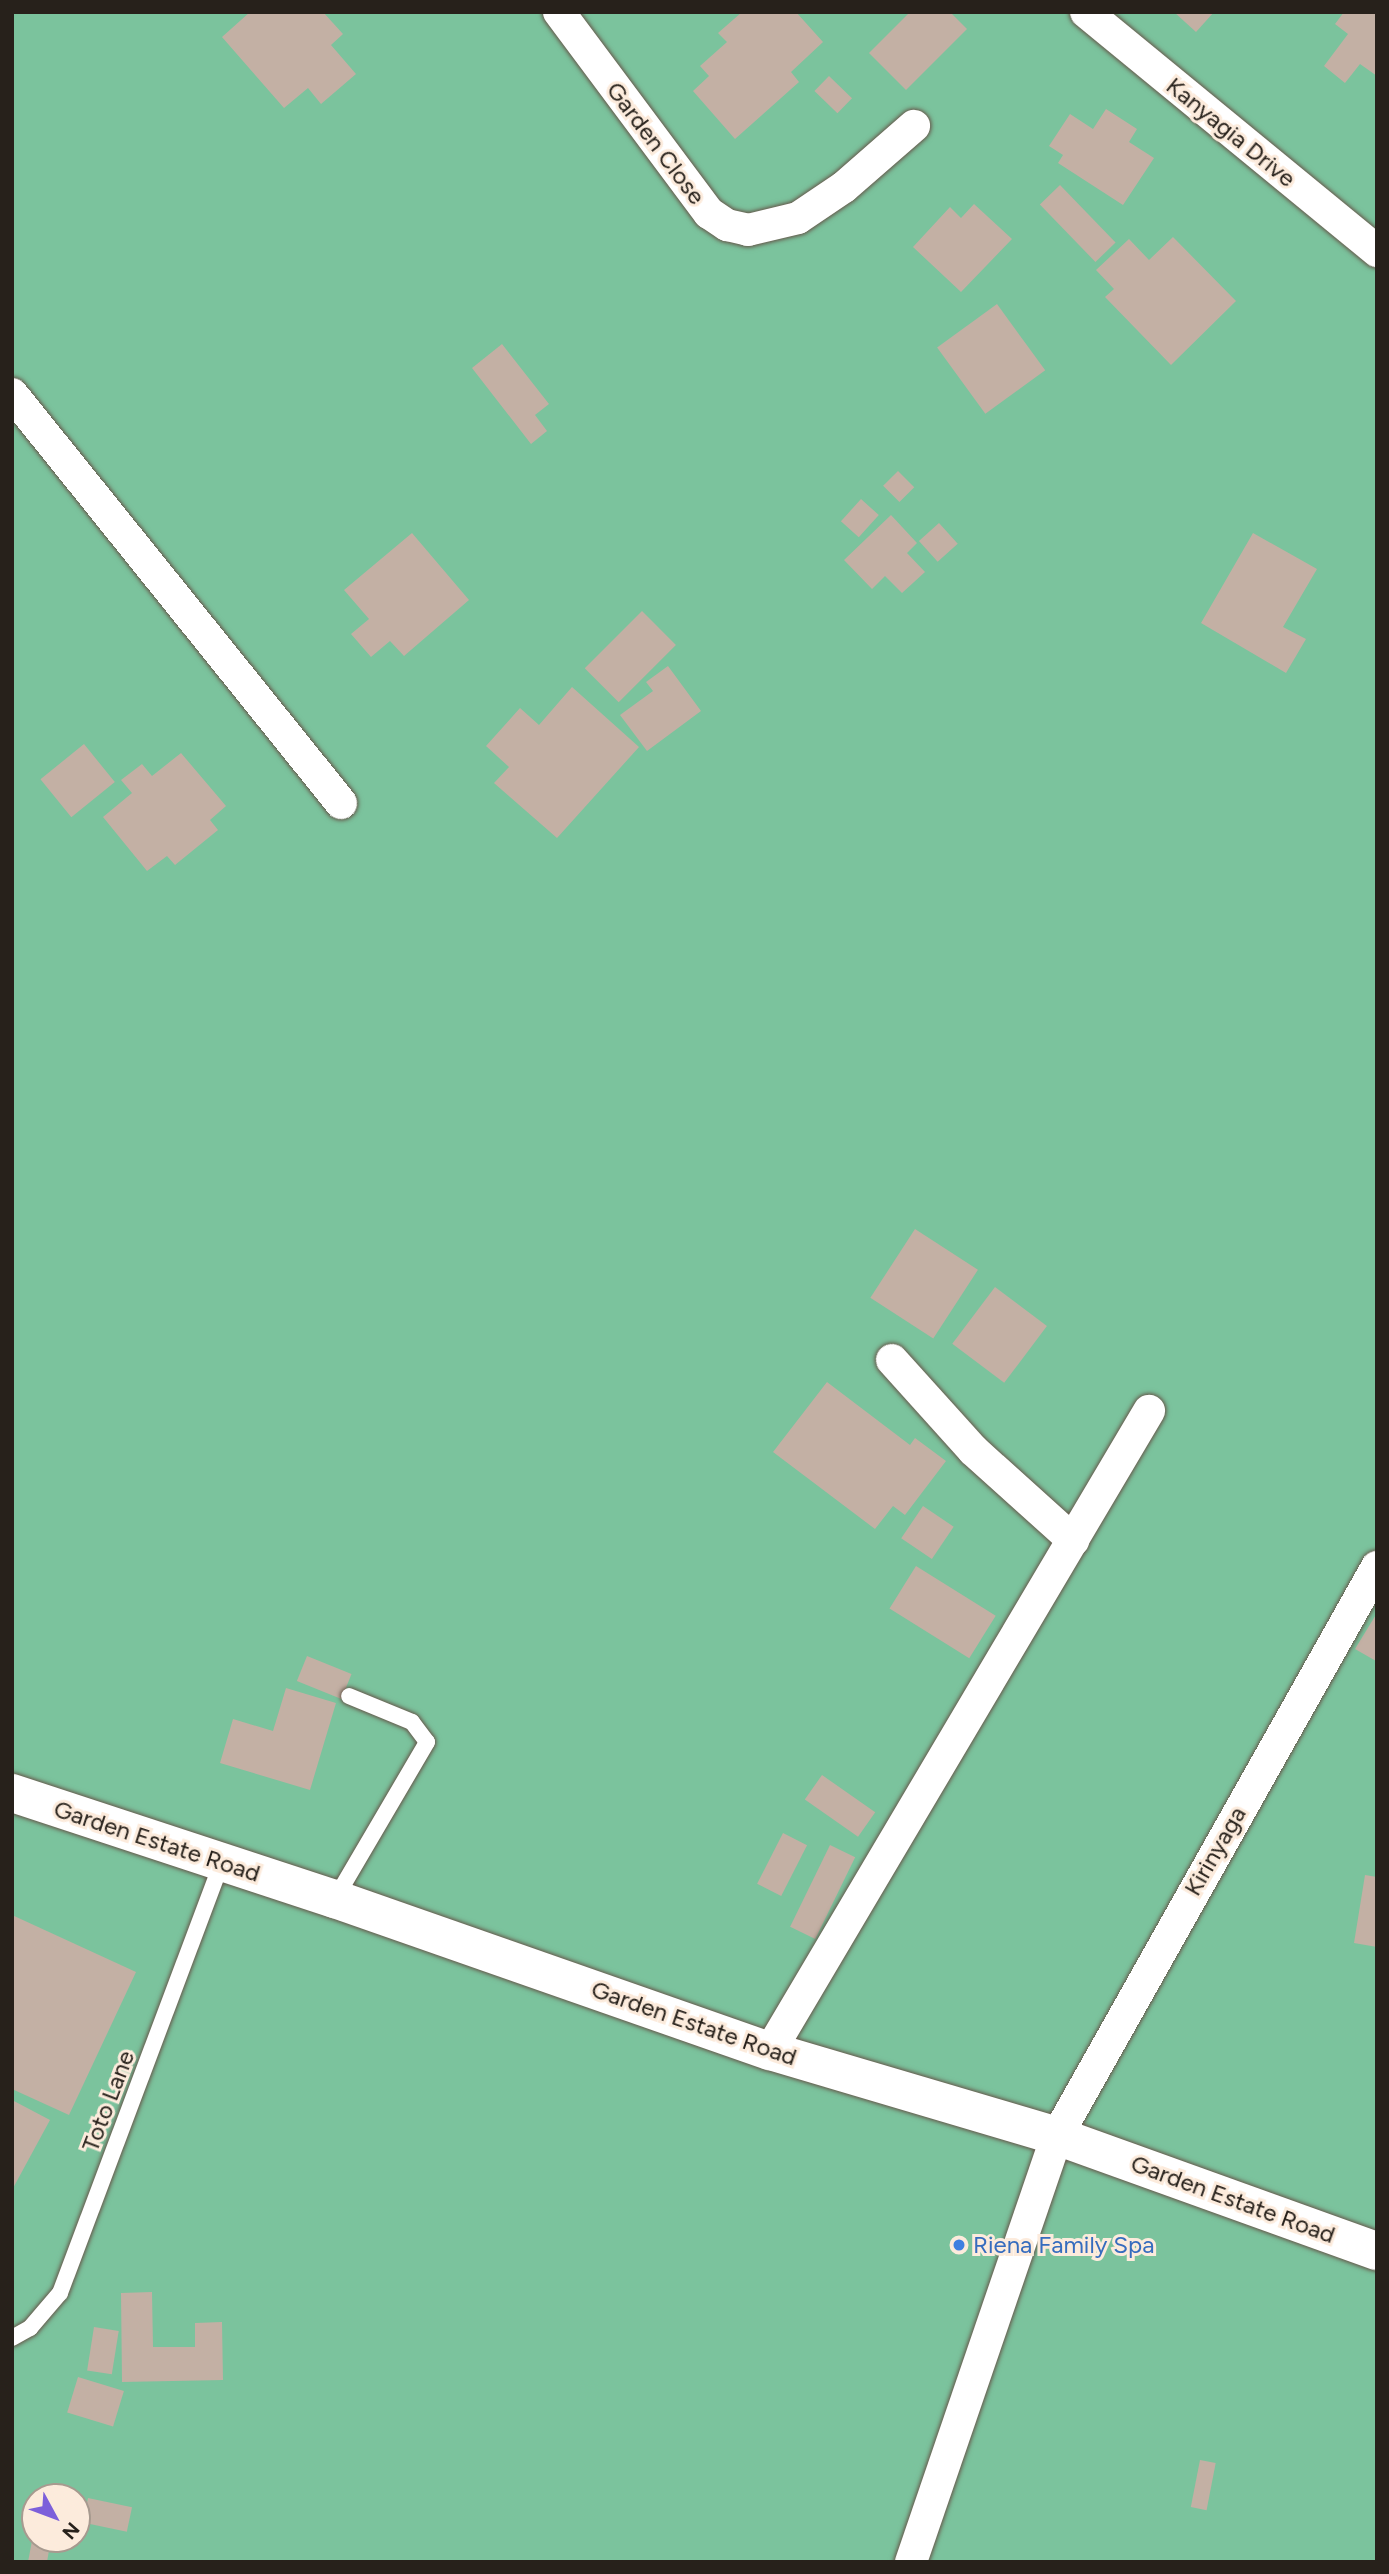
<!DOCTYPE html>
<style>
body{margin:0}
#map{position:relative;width:1389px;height:2574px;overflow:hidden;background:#eedecf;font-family:Figtree,sans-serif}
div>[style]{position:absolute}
.green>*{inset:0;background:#7bc39d}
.building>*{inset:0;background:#c3b0a4;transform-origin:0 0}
.roads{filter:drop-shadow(0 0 2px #66584b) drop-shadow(0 0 2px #66584b)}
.service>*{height:16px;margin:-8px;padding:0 8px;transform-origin:8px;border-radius:8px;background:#fff}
.minor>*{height:32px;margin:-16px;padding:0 16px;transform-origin:16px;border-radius:16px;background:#fff}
.tertiary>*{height:38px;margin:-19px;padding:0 19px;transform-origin:19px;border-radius:19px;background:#fff}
.dots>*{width:19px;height:19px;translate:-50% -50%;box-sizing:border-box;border:4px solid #fcebdc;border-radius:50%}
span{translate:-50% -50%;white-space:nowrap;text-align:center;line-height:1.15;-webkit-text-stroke:6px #fcebdc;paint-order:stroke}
.street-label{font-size:24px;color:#27211b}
.shop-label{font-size:24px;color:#366cbe}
.left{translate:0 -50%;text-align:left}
.frame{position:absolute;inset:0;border:14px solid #27211b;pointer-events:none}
.north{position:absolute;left:21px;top:2483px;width:70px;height:70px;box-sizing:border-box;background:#fcebdc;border:2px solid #a79a8f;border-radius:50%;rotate:131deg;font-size:19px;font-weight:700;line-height:28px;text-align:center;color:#27211b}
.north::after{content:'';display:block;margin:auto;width:24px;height:32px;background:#7c5fda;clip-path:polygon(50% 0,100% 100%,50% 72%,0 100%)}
</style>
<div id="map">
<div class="green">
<i style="clip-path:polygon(evenodd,12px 12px,1377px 12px,1377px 2562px,12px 2562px,12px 12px,35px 2497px,77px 2497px,77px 2539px,35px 2539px,35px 2497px)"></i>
</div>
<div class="building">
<i style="clip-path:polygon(250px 12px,323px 12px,343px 34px,331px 45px,356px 74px,321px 104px,308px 88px,284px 108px,222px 37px)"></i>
<i style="clip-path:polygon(742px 12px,796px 12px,823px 42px,791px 72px,799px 82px,735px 139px,693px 91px,709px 76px,700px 66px,727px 42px,718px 33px)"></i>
<i style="clip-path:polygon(910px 12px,950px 12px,967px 29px,906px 90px,869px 53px)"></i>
<i style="clip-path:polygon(1174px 12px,1214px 12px,1196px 32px)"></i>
<i style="clip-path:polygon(1344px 12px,1377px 12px,1377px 76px,1360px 64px,1345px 83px,1324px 66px,1348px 34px,1335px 24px)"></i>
<i style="left:829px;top:76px;width:32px;height:21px;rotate:44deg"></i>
<i style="clip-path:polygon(1106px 109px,1137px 129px,1129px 142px,1154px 158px,1123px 205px,1058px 163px,1063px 155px,1049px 146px,1070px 114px,1093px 129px)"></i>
<i style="left:1060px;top:185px;width:80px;height:28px;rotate:46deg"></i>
<i style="clip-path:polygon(974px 204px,1012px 239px,961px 292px,913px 247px,950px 207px,961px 218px)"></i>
<i style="clip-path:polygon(1173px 237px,1236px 301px,1171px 365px,1105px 297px,1114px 289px,1096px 270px,1129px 239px,1149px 260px)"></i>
<i style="left:997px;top:304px;width:82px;height:74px;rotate:54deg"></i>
<i style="clip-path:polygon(502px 344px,549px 404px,535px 415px,547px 431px,531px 444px,472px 368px)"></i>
<i style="left:898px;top:471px;width:23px;height:21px;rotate:45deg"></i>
<i style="left:861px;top:499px;width:24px;height:30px;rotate:42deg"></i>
<i style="clip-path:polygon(891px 515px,917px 543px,907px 553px,925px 572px,902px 593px,885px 576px,872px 589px,844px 560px)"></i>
<i style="left:939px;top:523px;width:28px;height:27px;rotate:48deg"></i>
<i style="clip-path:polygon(412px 533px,469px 600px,404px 656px,390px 641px,371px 657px,351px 634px,369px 619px,344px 590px)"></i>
<i style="clip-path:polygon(1253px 533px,1317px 569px,1283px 627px,1306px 639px,1286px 673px,1201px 623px)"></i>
<i style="left:642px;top:611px;width:48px;height:81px;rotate:45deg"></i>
<i style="clip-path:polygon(668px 666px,701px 711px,647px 751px,620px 715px,653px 691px,646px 682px)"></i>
<i style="clip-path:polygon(572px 687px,639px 747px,557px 838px,494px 783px,509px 767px,486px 746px,520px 708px,539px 725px)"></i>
<i style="left:84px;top:744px;width:49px;height:56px;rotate:51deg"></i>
<i style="clip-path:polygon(181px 753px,226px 806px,210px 820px,218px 830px,175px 865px,167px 856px,147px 871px,103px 817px,132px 793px,121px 780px,142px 764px,152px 776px)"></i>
<i style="left:915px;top:1229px;width:75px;height:82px;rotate:33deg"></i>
<i style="left:995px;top:1287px;width:65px;height:71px;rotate:37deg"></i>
<i style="clip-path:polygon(827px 1382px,910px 1445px,915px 1438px,946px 1461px,905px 1515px,893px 1506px,875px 1529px,773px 1452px)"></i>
<i style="left:923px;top:1506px;width:37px;height:39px;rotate:34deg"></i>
<i style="left:916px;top:1566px;width:94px;height:50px;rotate:32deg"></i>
<i style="clip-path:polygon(1377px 1613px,1377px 1660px,1376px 1661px,1355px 1649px)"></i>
<i style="left:307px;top:1656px;width:48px;height:27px;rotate:22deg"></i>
<i style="clip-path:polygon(286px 1688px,336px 1703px,310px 1790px,220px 1763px,233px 1719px,273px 1731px)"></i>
<i style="left:822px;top:1775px;width:65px;height:30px;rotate:35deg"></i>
<i style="left:783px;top:1833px;width:27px;height:57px;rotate:27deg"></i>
<i style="left:830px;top:1845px;width:28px;height:91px;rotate:26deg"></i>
<i style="clip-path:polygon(1365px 1875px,1377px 1877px,1377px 1947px,1354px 1943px)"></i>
<i style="clip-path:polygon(12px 1915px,136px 1972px,69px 2115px,12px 2089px)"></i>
<i style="clip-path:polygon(12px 2100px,50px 2120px,12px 2190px)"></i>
<i style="clip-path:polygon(152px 2292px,153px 2347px,195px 2347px,195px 2323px,222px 2322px,223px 2380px,122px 2382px,121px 2293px)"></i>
<i style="left:94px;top:2327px;width:25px;height:44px;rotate:9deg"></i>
<i style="left:78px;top:2377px;width:48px;height:37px;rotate:17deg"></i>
<i style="left:1200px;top:2460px;width:16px;height:48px;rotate:11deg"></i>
<i style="left:88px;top:2498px;width:45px;height:25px;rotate:12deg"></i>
<i style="clip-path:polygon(34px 2530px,35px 2539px,51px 2539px,47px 2562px,28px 2562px)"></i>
</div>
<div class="roads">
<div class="service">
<i style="left:335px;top:1899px;width:182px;rotate:-59.6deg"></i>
<i style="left:427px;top:1742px;width:25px;rotate:-127deg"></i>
<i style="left:412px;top:1722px;width:68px;rotate:-157.6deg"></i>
<i style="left:12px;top:2338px;width:21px;rotate:-29deg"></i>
<i style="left:30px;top:2328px;width:46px;rotate:-49.4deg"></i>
<i style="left:60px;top:2293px;width:460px;rotate:-69.4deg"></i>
</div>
<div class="minor">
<i style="left:559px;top:12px;width:251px;rotate:53.3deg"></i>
<i style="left:709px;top:213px;width:22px;rotate:34deg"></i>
<i style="left:727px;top:225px;width:22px;rotate:13deg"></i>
<i style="left:748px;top:230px;width:51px;rotate:-13.5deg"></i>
<i style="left:798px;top:218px;width:55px;rotate:-34deg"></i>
<i style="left:844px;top:187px;width:93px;rotate:-41.1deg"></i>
<i style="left:1086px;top:12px;width:377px;rotate:39.4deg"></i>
<i style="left:12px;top:394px;width:525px;rotate:51.19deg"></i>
<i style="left:892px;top:1360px;width:121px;rotate:48deg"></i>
<i style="left:973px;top:1450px;width:135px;rotate:42deg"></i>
<i style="left:770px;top:2051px;width:744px;rotate:-59.37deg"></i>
<i style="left:911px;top:2562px;width:450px;rotate:-71.1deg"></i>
<i style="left:1057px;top:2136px;width:653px;rotate:-60.65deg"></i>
</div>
<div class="tertiary">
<i style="left:12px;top:1793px;width:340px;rotate:18.2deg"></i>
<i style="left:335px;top:1899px;width:461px;rotate:19.3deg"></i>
<i style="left:770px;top:2051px;width:299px;rotate:16.5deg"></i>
<i style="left:1057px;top:2136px;width:340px;rotate:19.8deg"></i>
</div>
</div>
<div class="dots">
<i style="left:959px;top:2245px;background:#3f7fe0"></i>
</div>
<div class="street-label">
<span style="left:1231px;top:132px;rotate:39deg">Kanyagia Drive</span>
<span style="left:656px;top:143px;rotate:53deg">Garden Close</span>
<span style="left:157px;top:1841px;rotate:18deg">Garden Estate Road</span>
<span style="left:1215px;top:1851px;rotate:-60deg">Kirinyaga</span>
<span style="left:694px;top:2023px;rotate:19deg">Garden Estate Road</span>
<span style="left:108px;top:2101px;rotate:-69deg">Toto Lane</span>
<span style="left:1233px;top:2199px;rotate:20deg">Garden Estate Road</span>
</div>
<div class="shop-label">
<span class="left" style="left:973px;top:2245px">Riena Family Spa</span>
</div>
<div class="frame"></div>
<div class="north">N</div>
</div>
